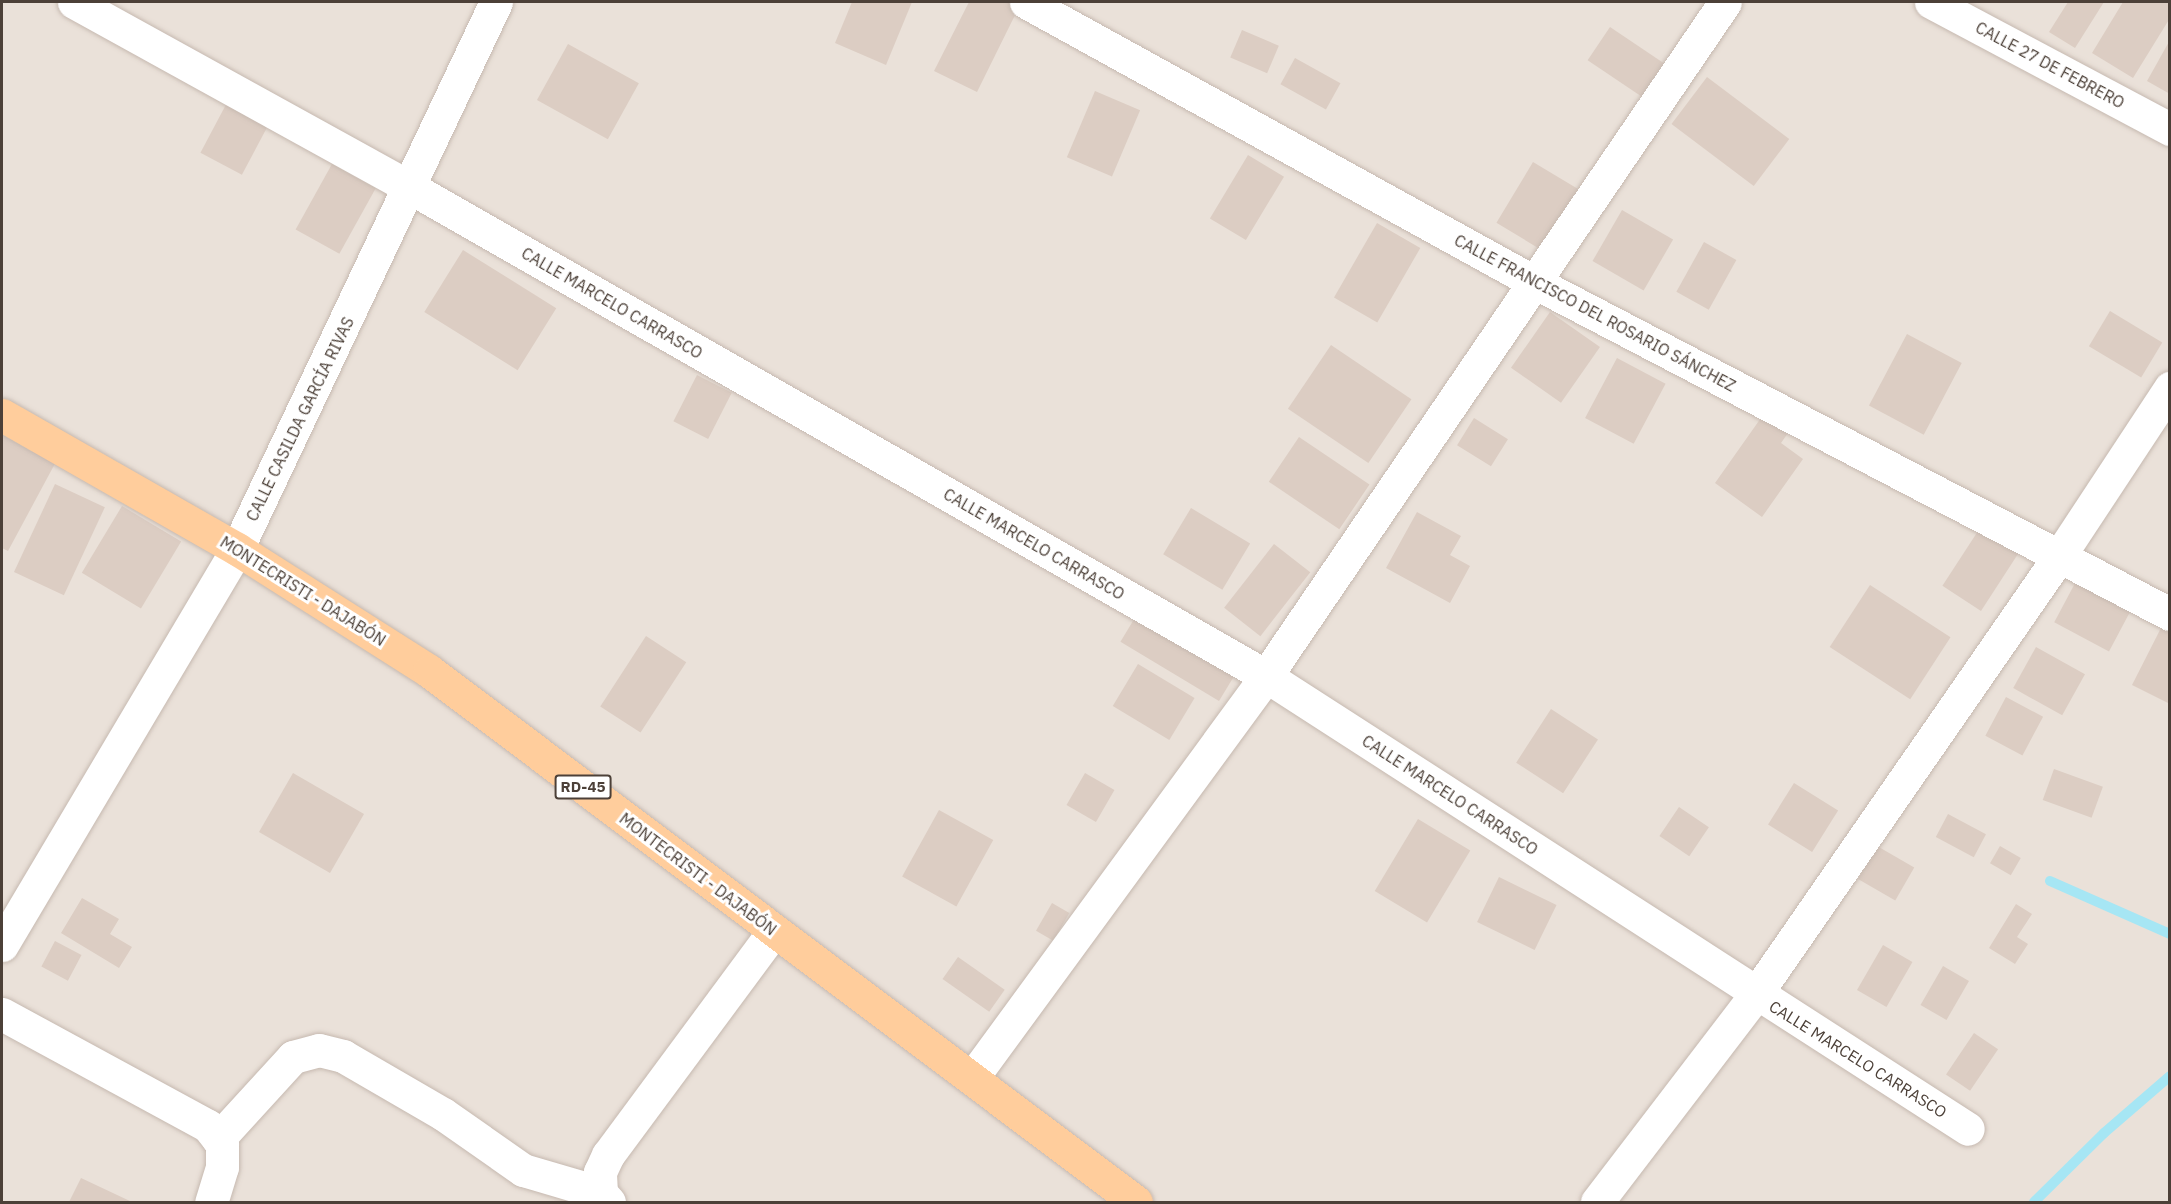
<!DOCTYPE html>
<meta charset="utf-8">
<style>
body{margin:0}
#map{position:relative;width:2171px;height:1204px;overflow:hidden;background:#f6f1ec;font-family:"IBM Plex Sans",sans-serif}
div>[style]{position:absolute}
.residential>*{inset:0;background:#eae1d9;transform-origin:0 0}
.stream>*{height:10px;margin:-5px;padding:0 5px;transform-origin:5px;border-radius:5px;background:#a6e6f4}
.building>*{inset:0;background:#dccdc3;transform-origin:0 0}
.roads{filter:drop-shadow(0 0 2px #c6b9b0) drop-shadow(0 0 2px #c6b9b0)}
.minor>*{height:33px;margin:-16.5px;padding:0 16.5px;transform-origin:16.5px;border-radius:16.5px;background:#fff}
.primary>*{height:33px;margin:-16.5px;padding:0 16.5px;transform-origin:16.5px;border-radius:16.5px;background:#ffcd9c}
span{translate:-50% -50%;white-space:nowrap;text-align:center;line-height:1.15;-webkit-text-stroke:6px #fff;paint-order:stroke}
.shield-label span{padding:2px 4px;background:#fff;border:2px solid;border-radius:4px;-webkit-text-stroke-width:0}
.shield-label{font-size:15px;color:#4c4038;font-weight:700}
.street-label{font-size:16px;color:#4c4038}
.frame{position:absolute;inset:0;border:3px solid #4c4038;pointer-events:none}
</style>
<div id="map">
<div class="residential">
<i style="left:2px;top:2px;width:2167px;height:1200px"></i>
</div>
<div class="stream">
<i style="left:2050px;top:881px;width:131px;rotate:23.8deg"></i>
<i style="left:2034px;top:1202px;width:98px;rotate:-44.6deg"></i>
<i style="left:2104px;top:1133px;width:87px;rotate:-40.8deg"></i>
</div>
<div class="building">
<i style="clip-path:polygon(852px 2px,912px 2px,886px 65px,835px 43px)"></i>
<i style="clip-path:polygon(969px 2px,1021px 3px,977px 92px,934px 71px)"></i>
<i style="clip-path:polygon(2068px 2px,2104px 2px,2075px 48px,2049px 32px)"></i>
<i style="clip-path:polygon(2123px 2px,2170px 2px,2170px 18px,2133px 78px,2092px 53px)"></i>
<i style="left:1610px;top:27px;width:65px;height:40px;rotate:34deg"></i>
<i style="left:1242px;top:30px;width:40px;height:30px;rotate:23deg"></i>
<i style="clip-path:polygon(2170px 40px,2170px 94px,2147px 81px)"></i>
<i style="left:568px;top:44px;width:81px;height:64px;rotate:29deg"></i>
<i style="left:1295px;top:58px;width:52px;height:30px;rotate:29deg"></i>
<i style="left:1707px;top:77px;width:103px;height:59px;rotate:37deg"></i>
<i style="left:1095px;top:91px;width:49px;height:72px;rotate:23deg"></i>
<i style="left:230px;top:97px;width:47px;height:63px;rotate:28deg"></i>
<i style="left:1248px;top:155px;width:42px;height:74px;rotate:31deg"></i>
<i style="left:1533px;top:162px;width:55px;height:71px;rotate:31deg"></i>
<i style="left:332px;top:164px;width:50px;height:75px;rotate:29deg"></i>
<i style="left:1622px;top:210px;width:59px;height:59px;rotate:30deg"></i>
<i style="left:1377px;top:223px;width:50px;height:86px;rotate:30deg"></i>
<i style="left:1704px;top:242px;width:37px;height:57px;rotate:29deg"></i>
<i style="left:463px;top:250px;width:110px;height:73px;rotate:32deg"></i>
<i style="left:2110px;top:311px;width:61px;height:41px;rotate:31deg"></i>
<i style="left:1550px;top:312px;width:61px;height:68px;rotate:35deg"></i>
<i style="left:1907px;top:334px;width:62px;height:81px;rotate:28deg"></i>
<i style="left:1331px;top:345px;width:97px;height:77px;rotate:34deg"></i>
<i style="left:1617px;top:358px;width:55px;height:68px;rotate:28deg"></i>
<i style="left:697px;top:375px;width:39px;height:52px;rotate:27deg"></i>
<i style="clip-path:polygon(1768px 408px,1793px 426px,1781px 443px,1803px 459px,1762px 517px,1715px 483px)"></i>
<i style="left:1474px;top:418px;width:40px;height:32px;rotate:32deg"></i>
<i style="clip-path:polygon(2px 428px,58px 458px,8px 551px,2px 548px)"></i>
<i style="left:1299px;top:437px;width:85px;height:54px;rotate:34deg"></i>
<i style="left:55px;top:484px;width:55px;height:97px;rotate:25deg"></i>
<i style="left:122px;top:506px;width:69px;height:78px;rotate:31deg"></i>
<i style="left:1191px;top:508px;width:69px;height:54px;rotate:31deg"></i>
<i style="clip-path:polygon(1417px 512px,1461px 536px,1450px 555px,1470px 566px,1450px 603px,1386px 568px)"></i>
<i style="left:1980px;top:528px;width:46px;height:69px;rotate:33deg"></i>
<i style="left:1274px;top:544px;width:46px;height:81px;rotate:38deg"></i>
<i style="left:2081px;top:572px;width:62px;height:57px;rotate:28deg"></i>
<i style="left:1870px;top:585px;width:96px;height:74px;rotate:33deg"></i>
<i style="left:1139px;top:611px;width:115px;height:36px;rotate:31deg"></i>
<i style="clip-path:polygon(2162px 626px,2170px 630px,2170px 704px,2132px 685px)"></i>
<i style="left:646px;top:636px;width:48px;height:84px;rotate:33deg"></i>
<i style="left:2036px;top:647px;width:56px;height:47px;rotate:29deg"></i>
<i style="left:1138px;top:664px;width:66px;height:49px;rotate:31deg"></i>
<i style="left:2006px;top:697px;width:42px;height:44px;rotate:28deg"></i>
<i style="left:1551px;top:709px;width:56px;height:64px;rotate:33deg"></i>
<i style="left:2054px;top:769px;width:52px;height:33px;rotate:20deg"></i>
<i style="left:293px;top:773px;width:82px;height:68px;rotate:30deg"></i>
<i style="left:1085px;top:773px;width:34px;height:37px;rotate:30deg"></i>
<i style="left:1794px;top:783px;width:52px;height:49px;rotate:32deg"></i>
<i style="left:1679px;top:807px;width:36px;height:35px;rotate:34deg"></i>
<i style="left:939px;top:810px;width:62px;height:76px;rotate:29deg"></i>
<i style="left:1948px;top:814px;width:43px;height:26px;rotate:28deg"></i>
<i style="left:1418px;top:819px;width:61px;height:84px;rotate:31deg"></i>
<i style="left:1877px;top:846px;width:43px;height:38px;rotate:30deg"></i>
<i style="left:2000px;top:846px;width:24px;height:20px;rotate:30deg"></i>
<i style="left:1499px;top:877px;width:64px;height:50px;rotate:26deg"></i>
<i style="clip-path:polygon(82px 898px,119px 919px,110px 934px,132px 947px,119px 968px,61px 933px)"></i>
<i style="left:1052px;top:903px;width:20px;height:32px;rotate:30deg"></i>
<i style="clip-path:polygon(2016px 904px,2032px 914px,2017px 937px,2028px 944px,2015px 964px,1989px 948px)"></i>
<i style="left:55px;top:941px;width:30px;height:29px;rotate:28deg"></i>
<i style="left:1883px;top:945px;width:34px;height:52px;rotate:30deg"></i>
<i style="left:958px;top:957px;width:57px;height:27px;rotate:35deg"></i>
<i style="left:1943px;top:966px;width:30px;height:45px;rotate:30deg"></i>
<i style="left:1974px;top:1033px;width:29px;height:50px;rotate:34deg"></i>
<i style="clip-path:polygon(81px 1178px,132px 1202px,69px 1202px)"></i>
</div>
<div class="roads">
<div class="minor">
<i style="left:74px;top:2px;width:385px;rotate:28.9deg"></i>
<i style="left:411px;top:188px;width:984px;rotate:29.72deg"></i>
<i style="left:1266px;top:676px;width:835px;rotate:32.83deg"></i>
<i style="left:1026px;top:2px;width:580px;rotate:28.86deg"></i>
<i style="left:1534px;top:282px;width:717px;rotate:27.57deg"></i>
<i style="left:1931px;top:2px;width:271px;rotate:28deg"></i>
<i style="left:2px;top:945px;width:460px;rotate:-59.3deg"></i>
<i style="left:237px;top:549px;width:605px;rotate:-64.66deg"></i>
<i style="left:2px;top:1014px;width:234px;rotate:28.5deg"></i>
<i style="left:208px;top:1126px;width:23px;rotate:52deg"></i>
<i style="left:222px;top:1144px;width:23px;rotate:90deg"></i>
<i style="left:222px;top:1167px;width:37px;rotate:107deg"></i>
<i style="left:972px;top:1078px;width:498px;rotate:-53.8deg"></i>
<i style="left:1266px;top:676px;width:815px;rotate:-55.74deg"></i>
<i style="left:218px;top:1139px;width:111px;rotate:-47.6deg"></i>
<i style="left:293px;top:1057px;width:27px;rotate:-15deg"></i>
<i style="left:319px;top:1050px;width:25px;rotate:14deg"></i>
<i style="left:343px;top:1056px;width:116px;rotate:30.1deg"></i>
<i style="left:443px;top:1114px;width:98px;rotate:35deg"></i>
<i style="left:523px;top:1170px;width:81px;rotate:16.4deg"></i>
<i style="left:609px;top:1202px;width:12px;rotate:-132deg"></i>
<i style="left:601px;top:1193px;width:21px;rotate:-93deg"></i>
<i style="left:600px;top:1172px;width:19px;rotate:-65deg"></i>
<i style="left:608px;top:1155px;width:279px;rotate:-53.5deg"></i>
<i style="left:1597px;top:1202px;width:262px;rotate:-52.6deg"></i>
<i style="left:1756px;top:994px;width:530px;rotate:-55.29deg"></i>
<i style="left:2058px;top:558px;width:204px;rotate:-56.6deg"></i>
</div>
<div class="primary">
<i style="left:2px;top:415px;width:271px;rotate:29.7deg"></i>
<i style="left:237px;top:549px;width:227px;rotate:32.4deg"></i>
<i style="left:429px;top:671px;width:884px;rotate:36.91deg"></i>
</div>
</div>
<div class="shield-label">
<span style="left:583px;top:787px">RD-45</span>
</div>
<div class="street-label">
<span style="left:2050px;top:65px;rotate:28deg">CALLE 27 DE FEBRERO</span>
<span style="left:612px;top:303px;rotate:30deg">CALLE MARCELO CARRASCO</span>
<span style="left:1595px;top:313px;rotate:28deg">CALLE FRANCISCO DEL ROSARIO SÁNCHEZ</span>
<span style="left:300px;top:419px;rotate:-64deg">CALLE CASILDA GARCÍA RIVAS</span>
<span style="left:1034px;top:544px;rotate:30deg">CALLE MARCELO CARRASCO</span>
<span style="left:303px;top:591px;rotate:32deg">MONTECRISTI - DAJABÓN</span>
<span style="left:1450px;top:795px;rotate:33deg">CALLE MARCELO CARRASCO</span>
<span style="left:698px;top:874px;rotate:37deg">MONTECRISTI - DAJABÓN</span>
<span style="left:1858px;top:1059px;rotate:32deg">CALLE MARCELO CARRASCO</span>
</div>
<div class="frame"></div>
</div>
